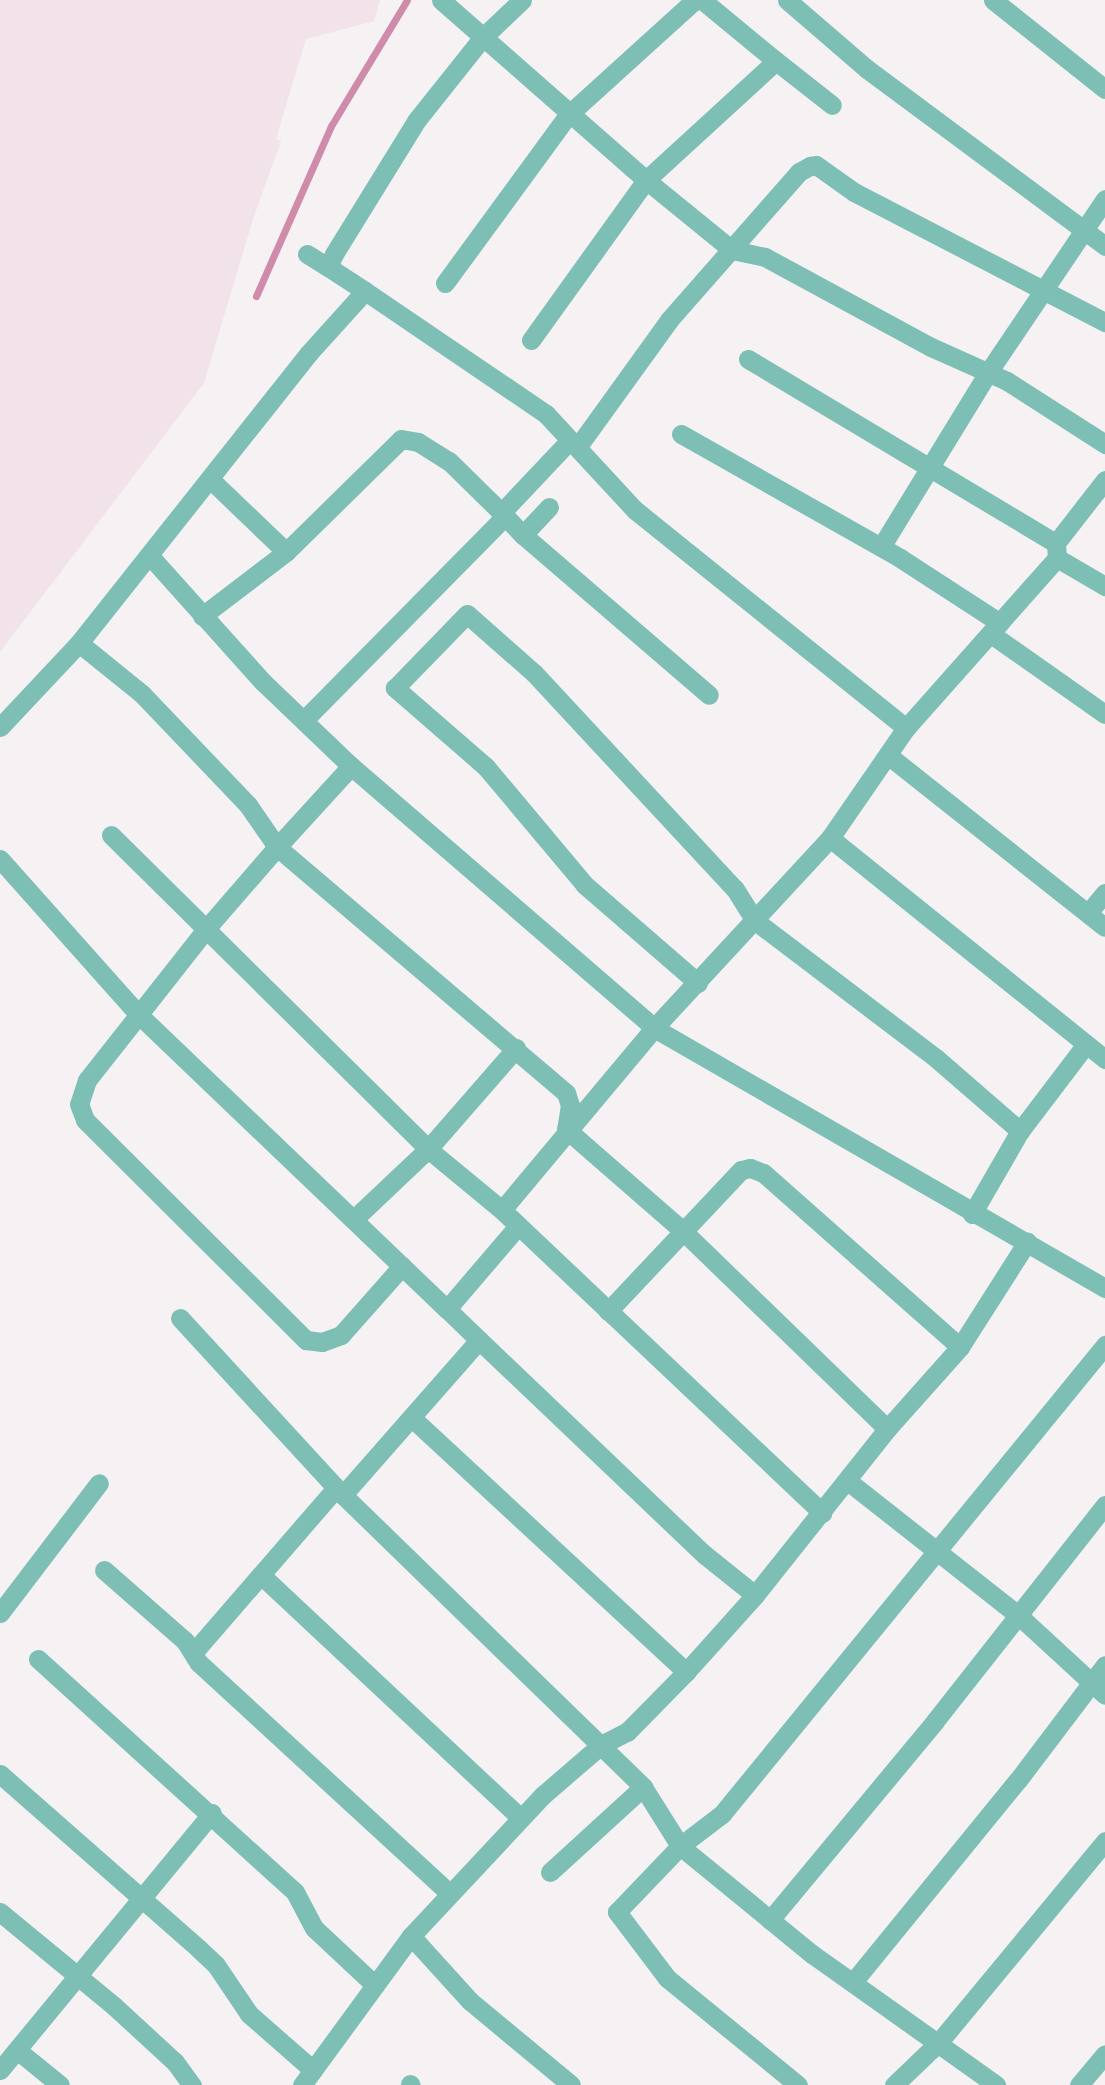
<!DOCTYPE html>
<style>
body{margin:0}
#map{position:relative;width:1105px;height:2085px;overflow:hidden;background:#f6f1f3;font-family:"Fira Sans Condensed",sans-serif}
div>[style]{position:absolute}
.built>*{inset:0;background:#f1e3e9}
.stream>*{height:7px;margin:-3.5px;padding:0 3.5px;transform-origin:3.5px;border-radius:3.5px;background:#cf8baa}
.street>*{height:19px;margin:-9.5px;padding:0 9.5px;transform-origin:9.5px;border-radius:9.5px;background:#7ebfb5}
span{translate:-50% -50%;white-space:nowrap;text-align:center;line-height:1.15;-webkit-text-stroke:5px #fff;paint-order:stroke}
</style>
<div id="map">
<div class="built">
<i style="clip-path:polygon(0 0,380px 0,374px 21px,306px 39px,276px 139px,281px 141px,253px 219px,204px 383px,0 652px)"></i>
</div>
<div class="stream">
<i style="left:256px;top:296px;width:186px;rotate:-66.2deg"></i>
<i style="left:331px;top:126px;width:147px;rotate:-58.9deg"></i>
</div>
<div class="street">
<i style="left:441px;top:0;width:273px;rotate:41.3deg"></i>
<i style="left:646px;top:180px;width:176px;rotate:-42.5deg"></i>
<i style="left:776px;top:61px;width:96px;rotate:-140.5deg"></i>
<i style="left:787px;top:0;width:106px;rotate:40.8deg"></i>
<i style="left:867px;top:69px;width:297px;rotate:36.6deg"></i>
<i style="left:993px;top:0;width:143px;rotate:38.5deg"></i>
<i style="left:776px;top:61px;width:71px;rotate:38.2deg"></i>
<i style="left:307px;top:254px;width:25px;rotate:32deg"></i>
<i style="left:445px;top:283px;width:208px;rotate:-53.8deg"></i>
<i style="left:568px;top:115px;width:171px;rotate:-42.2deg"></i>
<i style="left:365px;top:291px;width:219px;rotate:34.2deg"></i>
<i style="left:546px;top:414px;width:131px;rotate:47.2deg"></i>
<i style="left:635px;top:510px;width:348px;rotate:38.8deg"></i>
<i style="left:531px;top:340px;width:197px;rotate:-54.3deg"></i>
<i style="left:646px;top:180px;width:111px;rotate:39.1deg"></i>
<i style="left:732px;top:250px;width:34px;rotate:12deg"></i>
<i style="left:765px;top:257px;width:189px;rotate:28.5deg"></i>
<i style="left:931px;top:347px;width:83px;rotate:24.1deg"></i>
<i style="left:1007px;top:381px;width:117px;rotate:32.7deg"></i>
<i style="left:748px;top:359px;width:359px;rotate:30.9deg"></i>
<i style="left:681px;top:434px;width:252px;rotate:29.5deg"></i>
<i style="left:900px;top:558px;width:119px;rotate:33deg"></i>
<i style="left:579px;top:445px;width:154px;rotate:-54.2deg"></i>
<i style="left:669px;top:320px;width:197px;rotate:-48.7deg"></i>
<i style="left:799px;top:172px;width:13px;rotate:-29deg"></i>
<i style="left:810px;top:166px;width:6px;rotate:-9deg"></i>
<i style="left:816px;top:165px;width:47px;rotate:35.4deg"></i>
<i style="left:854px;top:192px;width:283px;rotate:27.4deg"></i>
<i style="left:210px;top:479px;width:105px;rotate:43.8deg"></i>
<i style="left:549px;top:507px;width:38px;rotate:133deg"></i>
<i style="left:523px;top:535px;width:245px;rotate:40.7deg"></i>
<i style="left:502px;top:512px;width:99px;rotate:-46.6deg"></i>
<i style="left:881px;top:547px;width:203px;rotate:-58.5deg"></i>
<i style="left:987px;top:374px;width:211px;rotate:-56deg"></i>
<i style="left:149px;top:555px;width:171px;rotate:48.1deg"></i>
<i style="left:263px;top:682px;width:122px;rotate:43.7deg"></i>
<i style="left:351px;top:766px;width:401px;rotate:40.8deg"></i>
<i style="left:654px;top:1028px;width:521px;rotate:29.96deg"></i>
<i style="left:1057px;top:558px;width:56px;rotate:30.3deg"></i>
<i style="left:202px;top:616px;width:106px;rotate:-37.3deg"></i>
<i style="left:286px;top:552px;width:161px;rotate:-44.5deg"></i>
<i style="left:401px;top:439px;width:17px;rotate:10deg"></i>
<i style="left:418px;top:442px;width:36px;rotate:32deg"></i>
<i style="left:449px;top:461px;width:78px;rotate:44.5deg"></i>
<i style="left:991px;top:634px;width:139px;rotate:35.1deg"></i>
<i style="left:79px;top:643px;width:81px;rotate:39deg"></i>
<i style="left:142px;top:694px;width:153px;rotate:46.3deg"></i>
<i style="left:248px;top:805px;width:51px;rotate:55.4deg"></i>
<i style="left:277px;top:847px;width:108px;rotate:130.9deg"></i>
<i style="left:206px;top:929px;width:192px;rotate:128.2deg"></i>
<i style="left:87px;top:1080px;width:25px;rotate:108deg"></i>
<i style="left:79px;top:1104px;width:17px;rotate:69deg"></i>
<i style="left:85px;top:1120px;width:312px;rotate:44.9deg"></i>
<i style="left:306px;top:1340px;width:16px;rotate:7deg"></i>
<i style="left:322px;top:1342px;width:20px;rotate:-20deg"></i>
<i style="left:341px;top:1335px;width:92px;rotate:-48.5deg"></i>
<i style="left:305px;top:719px;width:285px;rotate:-45.4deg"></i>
<i style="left:505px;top:516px;width:26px;rotate:47deg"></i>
<i style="left:0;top:727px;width:115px;rotate:-46.8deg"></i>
<i style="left:79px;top:643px;width:369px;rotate:-51.6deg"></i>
<i style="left:308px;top:354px;width:85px;rotate:-47.9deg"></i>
<i style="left:365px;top:291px;width:44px;rotate:-147deg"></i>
<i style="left:328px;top:267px;width:14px;rotate:-65deg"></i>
<i style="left:334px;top:254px;width:156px;rotate:-58.3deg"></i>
<i style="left:416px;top:121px;width:106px;rotate:-51.5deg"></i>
<i style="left:482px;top:38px;width:55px;rotate:-43.5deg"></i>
<i style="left:889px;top:756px;width:275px;rotate:38.4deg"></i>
<i style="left:351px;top:766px;width:110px;rotate:132.4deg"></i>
<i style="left:277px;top:847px;width:380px;rotate:40.4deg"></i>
<i style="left:566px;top:1093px;width:13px;rotate:72deg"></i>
<i style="left:570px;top:1105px;width:24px;rotate:99deg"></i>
<i style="left:566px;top:1129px;width:157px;rotate:41.1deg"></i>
<i style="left:684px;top:1232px;width:283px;rotate:44.1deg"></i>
<i style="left:111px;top:835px;width:446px;rotate:44.7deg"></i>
<i style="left:428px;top:1149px;width:96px;rotate:39.5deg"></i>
<i style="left:502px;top:1210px;width:441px;rotate:43.4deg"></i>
<i style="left:830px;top:838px;width:353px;rotate:38.8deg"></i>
<i style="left:0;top:859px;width:209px;rotate:48.3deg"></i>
<i style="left:139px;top:1015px;width:426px;rotate:43.7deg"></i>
<i style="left:1088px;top:913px;width:26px;rotate:-50deg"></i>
<i style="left:698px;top:983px;width:150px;rotate:-139.1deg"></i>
<i style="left:585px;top:885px;width:154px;rotate:-130deg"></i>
<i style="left:486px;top:767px;width:121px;rotate:-139deg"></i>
<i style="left:395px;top:688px;width:103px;rotate:-45.8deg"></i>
<i style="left:467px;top:614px;width:89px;rotate:41.4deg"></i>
<i style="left:534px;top:673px;width:295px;rotate:47.1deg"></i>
<i style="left:735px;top:889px;width:36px;rotate:58deg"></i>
<i style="left:754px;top:920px;width:230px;rotate:37.2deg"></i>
<i style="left:937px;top:1059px;width:110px;rotate:40.9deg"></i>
<i style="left:502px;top:1210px;width:237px;rotate:-50.1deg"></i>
<i style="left:654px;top:1028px;width:259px;rotate:-47.2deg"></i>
<i style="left:830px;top:838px;width:134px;rotate:-55.4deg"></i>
<i style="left:906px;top:728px;width:227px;rotate:-48.4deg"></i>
<i style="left:1057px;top:558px;width:15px;rotate:-94deg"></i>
<i style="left:1056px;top:543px;width:80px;rotate:-52.1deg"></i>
<i style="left:972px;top:1214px;width:96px;rotate:-60deg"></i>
<i style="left:1020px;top:1131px;width:109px;rotate:-52.8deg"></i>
<i style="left:354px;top:1219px;width:102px;rotate:-43.4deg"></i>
<i style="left:428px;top:1149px;width:134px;rotate:-48.9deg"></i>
<i style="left:517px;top:1227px;width:108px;rotate:130.5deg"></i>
<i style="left:447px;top:1309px;width:45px;rotate:44.1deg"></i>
<i style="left:479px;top:1340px;width:206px;rotate:131.3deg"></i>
<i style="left:343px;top:1495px;width:419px;rotate:44.2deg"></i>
<i style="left:643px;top:1787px;width:70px;rotate:57.9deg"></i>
<i style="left:680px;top:1846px;width:171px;rotate:39.3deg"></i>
<i style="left:812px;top:1954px;width:226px;rotate:35.4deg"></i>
<i style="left:180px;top:1318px;width:241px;rotate:47.4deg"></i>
<i style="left:479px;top:1340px;width:312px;rotate:43.6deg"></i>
<i style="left:705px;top:1555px;width:64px;rotate:38.7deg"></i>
<i style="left:960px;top:1347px;width:125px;rotate:-57.5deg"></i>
<i style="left:412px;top:1418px;width:374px;rotate:42.8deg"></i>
<i style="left:849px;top:1482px;width:215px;rotate:38.2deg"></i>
<i style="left:1018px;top:1615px;width:118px;rotate:42.6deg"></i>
<i style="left:104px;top:1570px;width:108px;rotate:41.2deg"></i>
<i style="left:185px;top:1641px;width:26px;rotate:58deg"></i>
<i style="left:199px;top:1663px;width:341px;rotate:42.6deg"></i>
<i style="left:261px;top:1575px;width:356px;rotate:43.1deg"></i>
<i style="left:0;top:1613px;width:163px;rotate:-52.7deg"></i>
<i style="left:193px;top:1653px;width:218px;rotate:-49.1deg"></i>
<i style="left:38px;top:1659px;width:347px;rotate:42.2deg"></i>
<i style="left:295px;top:1892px;width:41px;rotate:62.2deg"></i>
<i style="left:314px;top:1928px;width:83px;rotate:43.1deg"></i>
<i style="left:0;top:1774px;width:265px;rotate:41.3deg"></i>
<i style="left:199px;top:1949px;width:23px;rotate:43deg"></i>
<i style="left:216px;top:1965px;width:59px;rotate:56deg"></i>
<i style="left:249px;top:2014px;width:85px;rotate:41.2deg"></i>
<i style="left:550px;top:1872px;width:126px;rotate:-42.4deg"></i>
<i style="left:0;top:1912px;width:148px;rotate:39.5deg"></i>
<i style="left:114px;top:2006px;width:83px;rotate:42.6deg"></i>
<i style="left:175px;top:2062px;width:29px;rotate:54deg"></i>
<i style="left:770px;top:1920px;width:259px;rotate:-50.3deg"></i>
<i style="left:935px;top:1721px;width:275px;rotate:-51.8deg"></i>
<i style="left:411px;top:1936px;width:88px;rotate:47.8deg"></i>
<i style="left:470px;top:2001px;width:131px;rotate:39.7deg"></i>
<i style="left:853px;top:1982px;width:261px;rotate:-50.8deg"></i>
<i style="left:1018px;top:1780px;width:144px;rotate:-52.9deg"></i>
<i style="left:17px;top:2050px;width:55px;rotate:39.1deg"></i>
<i style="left:0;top:2070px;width:333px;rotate:-50.5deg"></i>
<i style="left:410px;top:2084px;width:1px;rotate:45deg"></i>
<i style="left:302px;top:2085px;width:185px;rotate:-53.8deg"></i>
<i style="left:411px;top:1936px;width:193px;rotate:-46.9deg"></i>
<i style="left:543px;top:1795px;width:77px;rotate:-40.8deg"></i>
<i style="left:601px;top:1745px;width:29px;rotate:-27deg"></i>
<i style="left:627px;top:1732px;width:84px;rotate:-45.5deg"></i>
<i style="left:686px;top:1672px;width:103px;rotate:-48.1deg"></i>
<i style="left:755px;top:1595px;width:212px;rotate:-51.5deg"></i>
<i style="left:887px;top:1429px;width:110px;rotate:-48.3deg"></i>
<i style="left:960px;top:1347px;width:263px;rotate:-138.5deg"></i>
<i style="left:763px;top:1173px;width:14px;rotate:-159deg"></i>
<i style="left:750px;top:1168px;width:9px;rotate:167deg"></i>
<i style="left:741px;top:1170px;width:194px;rotate:133.3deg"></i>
<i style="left:798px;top:2085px;width:169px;rotate:-140.8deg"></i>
<i style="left:667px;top:1978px;width:83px;rotate:-127.1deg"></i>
<i style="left:617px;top:1912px;width:91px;rotate:-46.3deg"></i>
<i style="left:680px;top:1846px;width:53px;rotate:-37.3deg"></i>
<i style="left:722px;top:1814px;width:606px;rotate:-50.76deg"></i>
<i style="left:894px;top:2085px;width:62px;rotate:-43.7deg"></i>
<i style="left:939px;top:2042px;width:261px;rotate:-50.4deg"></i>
<i style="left:1079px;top:2085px;width:40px;rotate:-50deg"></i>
</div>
</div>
